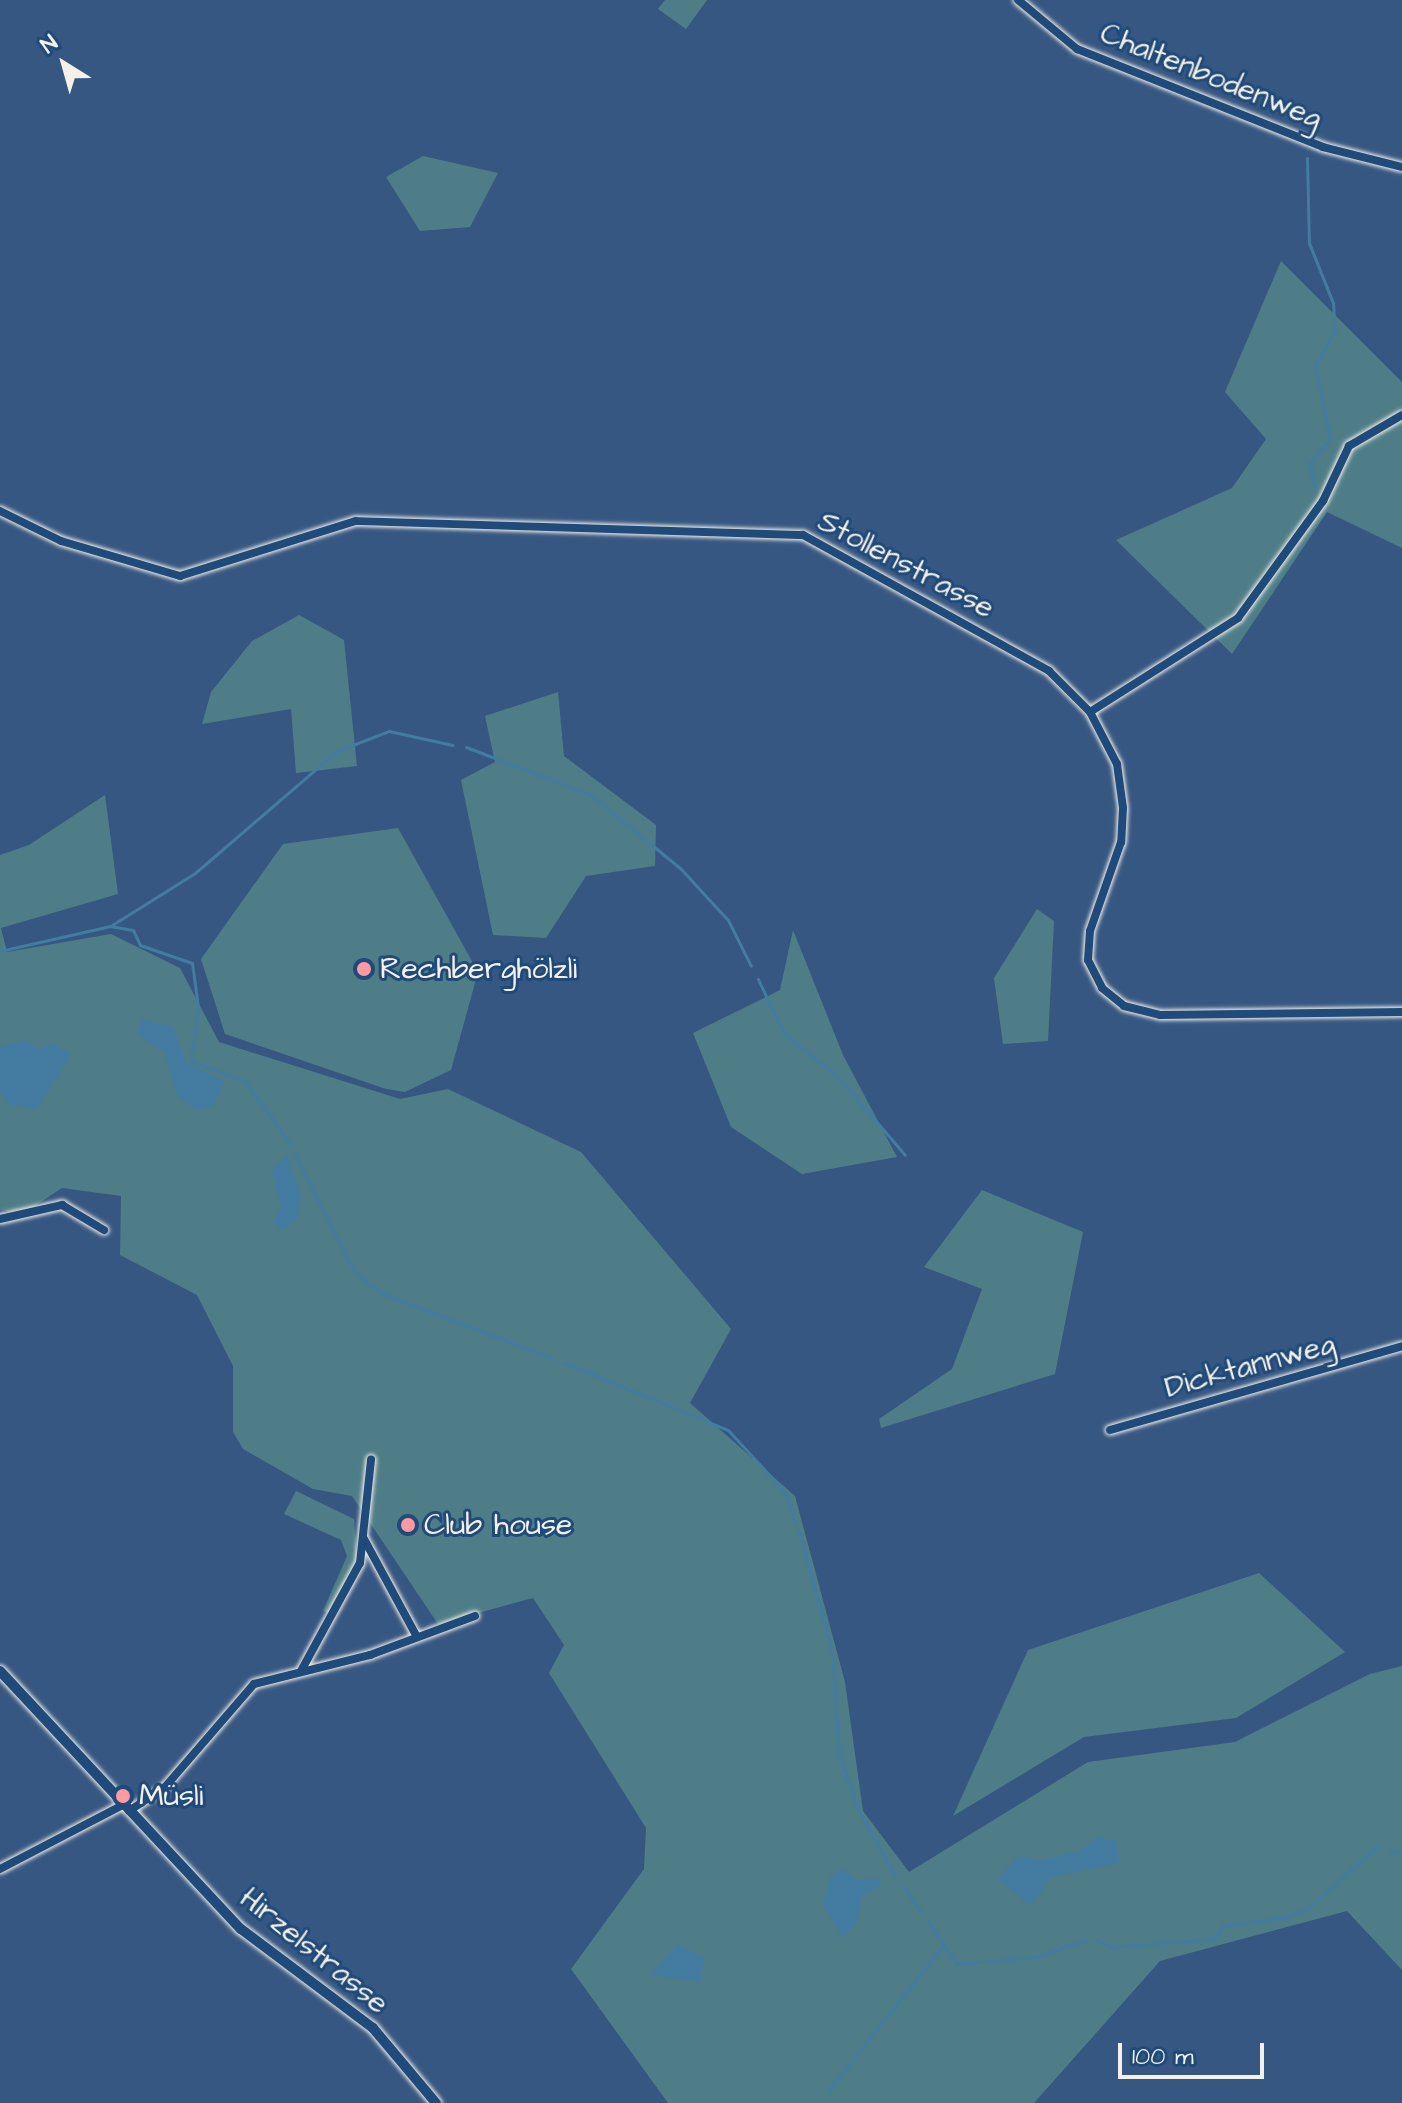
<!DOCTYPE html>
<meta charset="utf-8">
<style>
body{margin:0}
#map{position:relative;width:1402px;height:2103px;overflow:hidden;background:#365782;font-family:"Architects Daughter",sans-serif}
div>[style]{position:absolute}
.green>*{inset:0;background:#4f7d87}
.water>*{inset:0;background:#447ba0}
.stream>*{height:3px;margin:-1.5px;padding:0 1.5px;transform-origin:1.5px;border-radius:1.5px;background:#447ba0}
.roads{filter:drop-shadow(0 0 2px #f4f1e8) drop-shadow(0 0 2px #f4f1e8)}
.minor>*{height:8px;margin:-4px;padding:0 4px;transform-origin:4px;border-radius:4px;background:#1f4a7a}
.tertiary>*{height:10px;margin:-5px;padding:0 5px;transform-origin:5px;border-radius:5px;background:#1f4a7a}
.dots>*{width:22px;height:22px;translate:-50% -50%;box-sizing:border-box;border:4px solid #1f4a7a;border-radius:50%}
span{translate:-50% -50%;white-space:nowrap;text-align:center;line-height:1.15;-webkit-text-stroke:6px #1f4a7a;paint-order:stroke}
.street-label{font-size:30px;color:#f4f1e8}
.poi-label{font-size:30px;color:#f4f1e8}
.left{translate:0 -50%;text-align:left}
.north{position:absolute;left:24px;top:24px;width:80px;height:80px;-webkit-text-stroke:6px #1f4a7a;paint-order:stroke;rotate:323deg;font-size:22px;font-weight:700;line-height:32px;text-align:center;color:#f4f1e8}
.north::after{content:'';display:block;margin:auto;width:28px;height:36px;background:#f4f1e8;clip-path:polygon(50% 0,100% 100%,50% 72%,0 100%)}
.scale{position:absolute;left:1118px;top:2043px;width:146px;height:36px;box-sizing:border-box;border:4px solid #f4f1e8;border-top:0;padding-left:10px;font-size:24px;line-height:28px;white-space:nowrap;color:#f4f1e8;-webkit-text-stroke:6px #1f4a7a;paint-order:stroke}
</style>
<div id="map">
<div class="green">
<i style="clip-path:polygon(665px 0,707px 0,686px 29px,658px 9px)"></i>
<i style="clip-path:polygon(423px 156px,498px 173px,470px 227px,420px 231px,386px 177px)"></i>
<i style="clip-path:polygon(1281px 261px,1402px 382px,1402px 548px,1327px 512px,1232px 654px,1116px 540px,1232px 488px,1266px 439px,1225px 392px)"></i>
<i style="clip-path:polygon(299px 615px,344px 640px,357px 766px,296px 773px,291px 709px,202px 724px,211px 692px,252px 641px)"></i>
<i style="clip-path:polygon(558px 692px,564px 756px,656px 825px,655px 866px,586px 876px,546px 938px,493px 935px,461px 780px,495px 762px,485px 716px)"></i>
<i style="clip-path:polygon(105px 795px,118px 894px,1px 928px,7px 952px,111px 934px,180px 968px,219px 1042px,400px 1099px,448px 1089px,581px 1152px,731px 1329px,690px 1403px,795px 1496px,845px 1682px,863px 1811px,909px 1872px,1088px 1762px,1235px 1742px,1370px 1674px,1402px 1666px,1402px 1970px,1347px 1911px,1160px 1961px,1034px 2103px,668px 2103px,571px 1969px,644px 1869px,646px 1828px,549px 1673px,564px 1645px,533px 1598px,438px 1624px,352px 1496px,313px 1489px,243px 1449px,233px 1432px,233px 1366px,197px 1295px,120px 1255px,121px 1196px,62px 1188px,24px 1213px,0 1210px,0 855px,29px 845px)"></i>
<i style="clip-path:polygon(398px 828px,478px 972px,451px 1070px,405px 1092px,386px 1089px,225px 1034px,201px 959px,283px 844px)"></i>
<i style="clip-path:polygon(1037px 909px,1054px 921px,1048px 1041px,1003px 1044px,994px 978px)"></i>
<i style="clip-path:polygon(793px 930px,843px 1055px,897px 1157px,802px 1174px,731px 1127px,693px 1033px,780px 990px)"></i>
<i style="clip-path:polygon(982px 1190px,1083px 1232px,1055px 1374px,881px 1428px,879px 1419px,952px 1369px,982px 1289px,924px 1267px)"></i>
<i style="clip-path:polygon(296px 1491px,354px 1519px,357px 1561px,332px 1615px,323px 1611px,347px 1556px,341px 1540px,284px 1514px)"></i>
<i style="clip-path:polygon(1259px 1573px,1345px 1652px,1236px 1718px,1084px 1737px,953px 1816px,1028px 1650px)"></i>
</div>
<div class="water">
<i style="clip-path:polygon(142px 1020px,173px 1027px,187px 1064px,225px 1081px,213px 1106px,197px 1111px,176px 1094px,165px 1053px,137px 1034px)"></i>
<i style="clip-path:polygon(25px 1040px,39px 1049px,54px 1043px,71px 1055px,36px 1110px,9px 1104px,0 1092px,0 1047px)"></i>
<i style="clip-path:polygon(287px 1155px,300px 1193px,298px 1218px,282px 1231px,273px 1222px,281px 1208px,272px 1171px)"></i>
<i style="clip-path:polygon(1097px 1837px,1117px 1841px,1119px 1863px,1052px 1877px,1031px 1905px,997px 1880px,1018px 1856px,1044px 1860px,1082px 1850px)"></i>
<i style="clip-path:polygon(842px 1869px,856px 1880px,878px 1878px,880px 1886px,862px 1897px,857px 1922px,843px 1938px,823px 1905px,830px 1877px)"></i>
<i style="clip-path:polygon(677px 1944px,704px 1958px,701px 1982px,651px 1975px)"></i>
</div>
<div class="stream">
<i style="left:1307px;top:158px;width:85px;rotate:88.7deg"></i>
<i style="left:1309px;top:243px;width:65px;rotate:68.2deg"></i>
<i style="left:1333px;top:303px;width:28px;rotate:86deg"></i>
<i style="left:1335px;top:331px;width:39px;rotate:120deg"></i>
<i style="left:1315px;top:365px;width:76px;rotate:78.5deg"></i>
<i style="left:1330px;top:439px;width:31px;rotate:130deg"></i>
<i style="left:1310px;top:463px;width:26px;rotate:81deg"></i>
<i style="left:466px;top:747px;width:134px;rotate:21deg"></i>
<i style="left:591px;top:795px;width:115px;rotate:39.4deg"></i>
<i style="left:680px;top:868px;width:71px;rotate:47.3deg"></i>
<i style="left:728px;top:920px;width:51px;rotate:63.4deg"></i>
<i style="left:112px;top:925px;width:98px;rotate:-32.1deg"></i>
<i style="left:195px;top:873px;width:187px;rotate:-40.7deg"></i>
<i style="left:337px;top:751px;width:56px;rotate:-21deg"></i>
<i style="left:389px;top:731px;width:65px;rotate:12.5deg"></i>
<i style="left:0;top:951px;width:113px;rotate:-12.8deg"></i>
<i style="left:110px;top:926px;width:23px;rotate:10deg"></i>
<i style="left:133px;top:930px;width:17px;rotate:65deg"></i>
<i style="left:140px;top:945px;width:55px;rotate:19.1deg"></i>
<i style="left:192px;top:963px;width:44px;rotate:82.2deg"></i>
<i style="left:198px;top:1007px;width:54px;rotate:97.4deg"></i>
<i style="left:191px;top:1061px;width:58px;rotate:20.3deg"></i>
<i style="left:245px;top:1081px;width:79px;rotate:54.3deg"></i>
<i style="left:758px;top:979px;width:59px;rotate:64.7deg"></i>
<i style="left:783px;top:1032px;width:72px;rotate:39.4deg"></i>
<i style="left:839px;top:1078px;width:101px;rotate:49.4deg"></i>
<i style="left:294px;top:1152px;width:133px;rotate:63.2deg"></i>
<i style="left:354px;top:1271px;width:35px;rotate:39deg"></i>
<i style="left:381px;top:1293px;width:186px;rotate:20.8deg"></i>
<i style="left:563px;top:1362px;width:178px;rotate:22.4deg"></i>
<i style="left:728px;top:1430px;width:84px;rotate:47.4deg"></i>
<i style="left:785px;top:1492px;width:31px;rotate:71deg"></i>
<i style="left:799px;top:1532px;width:123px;rotate:74.5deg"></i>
<i style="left:832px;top:1651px;width:103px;rotate:86.1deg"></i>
<i style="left:839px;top:1754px;width:56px;rotate:71.2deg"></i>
<i style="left:858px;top:1809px;width:77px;rotate:61.1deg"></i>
<i style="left:1391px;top:1851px;width:11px"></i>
<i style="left:903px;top:1886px;width:32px;rotate:55deg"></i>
<i style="left:928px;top:1921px;width:52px;rotate:56deg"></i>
<i style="left:957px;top:1964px;width:25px;rotate:-5deg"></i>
<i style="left:1097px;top:1940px;width:15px;rotate:28deg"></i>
<i style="left:1110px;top:1947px;width:104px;rotate:-4.4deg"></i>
<i style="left:1214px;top:1939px;width:16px;rotate:-55deg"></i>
<i style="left:1223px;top:1926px;width:63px;rotate:-8.3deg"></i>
<i style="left:1285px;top:1917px;width:23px;rotate:-20deg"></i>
<i style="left:1307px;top:1909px;width:95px;rotate:-41.6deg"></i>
<i style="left:988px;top:1961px;width:48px;rotate:-4.8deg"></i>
<i style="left:1036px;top:1957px;width:52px;rotate:-19.1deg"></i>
<i style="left:828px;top:2091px;width:187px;rotate:-51.7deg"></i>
</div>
<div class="roads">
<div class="minor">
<i style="left:1018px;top:0;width:77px;rotate:39.7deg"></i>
<i style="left:1077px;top:49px;width:265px;rotate:21.7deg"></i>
<i style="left:1323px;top:147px;width:81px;rotate:14.2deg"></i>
<i style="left:0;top:511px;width:68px;rotate:26.2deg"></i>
<i style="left:61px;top:541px;width:124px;rotate:16.4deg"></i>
<i style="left:180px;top:576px;width:184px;rotate:-17.4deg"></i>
<i style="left:356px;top:521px;width:447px;rotate:1.8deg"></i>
<i style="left:803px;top:535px;width:281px;rotate:28.9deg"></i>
<i style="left:1049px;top:671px;width:58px;rotate:45deg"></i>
<i style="left:1090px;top:712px;width:59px;rotate:62.6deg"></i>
<i style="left:1117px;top:764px;width:44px;rotate:82.2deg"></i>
<i style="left:1123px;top:808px;width:34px;rotate:93deg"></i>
<i style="left:1121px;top:842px;width:94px;rotate:109.2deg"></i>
<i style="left:1090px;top:931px;width:29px;rotate:94deg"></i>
<i style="left:1088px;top:960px;width:31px;rotate:63deg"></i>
<i style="left:1102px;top:988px;width:28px;rotate:39deg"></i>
<i style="left:1124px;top:1006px;width:37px;rotate:14deg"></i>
<i style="left:1160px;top:1015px;width:242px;rotate:-0.7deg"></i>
<i style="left:1090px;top:712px;width:175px;rotate:-32.4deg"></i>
<i style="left:1238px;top:618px;width:145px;rotate:-54deg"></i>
<i style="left:1323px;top:501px;width:61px;rotate:-64.7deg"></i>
<i style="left:1349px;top:446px;width:61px;rotate:-30.3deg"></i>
<i style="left:0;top:1219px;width:64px;rotate:-12.7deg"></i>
<i style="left:62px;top:1205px;width:49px;rotate:30.8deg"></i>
<i style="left:1110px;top:1430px;width:304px;rotate:-16deg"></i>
<i style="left:364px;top:1539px;width:111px;rotate:61.6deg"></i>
<i style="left:301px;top:1671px;width:123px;rotate:-61.4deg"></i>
<i style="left:360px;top:1563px;width:104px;rotate:-83.9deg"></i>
<i style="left:129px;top:1811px;width:43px;rotate:-33.7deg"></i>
<i style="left:165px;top:1787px;width:136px;rotate:-49.2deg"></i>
<i style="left:254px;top:1684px;width:120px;rotate:-14deg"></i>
<i style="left:370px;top:1655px;width:112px;rotate:-20.4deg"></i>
<i style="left:0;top:1869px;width:139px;rotate:-27.5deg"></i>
</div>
<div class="tertiary">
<i style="left:0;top:1671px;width:353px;rotate:47deg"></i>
<i style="left:241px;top:1929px;width:165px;rotate:36.9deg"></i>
<i style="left:373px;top:2028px;width:98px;rotate:50deg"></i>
</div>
</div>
<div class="dots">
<i style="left:364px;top:969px;background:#ff9aa2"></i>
<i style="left:408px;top:1525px;background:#ff9aa2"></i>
<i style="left:123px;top:1796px;background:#ff9aa2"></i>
</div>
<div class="street-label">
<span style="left:1211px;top:76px;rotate:22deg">Chaltenbodenweg</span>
<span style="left:906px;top:565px;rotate:28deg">Stollenstrasse</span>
<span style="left:1250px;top:1366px;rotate:-15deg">Dicktannweg</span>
<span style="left:314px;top:1951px;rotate:39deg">Hirzelstrasse</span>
</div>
<div class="poi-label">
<span class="left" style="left:380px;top:969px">Rechberghölzli</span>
<span class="left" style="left:424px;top:1525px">Club house</span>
<span class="left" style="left:139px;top:1796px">Müsli</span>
</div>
<div class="north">N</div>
<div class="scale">100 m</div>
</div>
